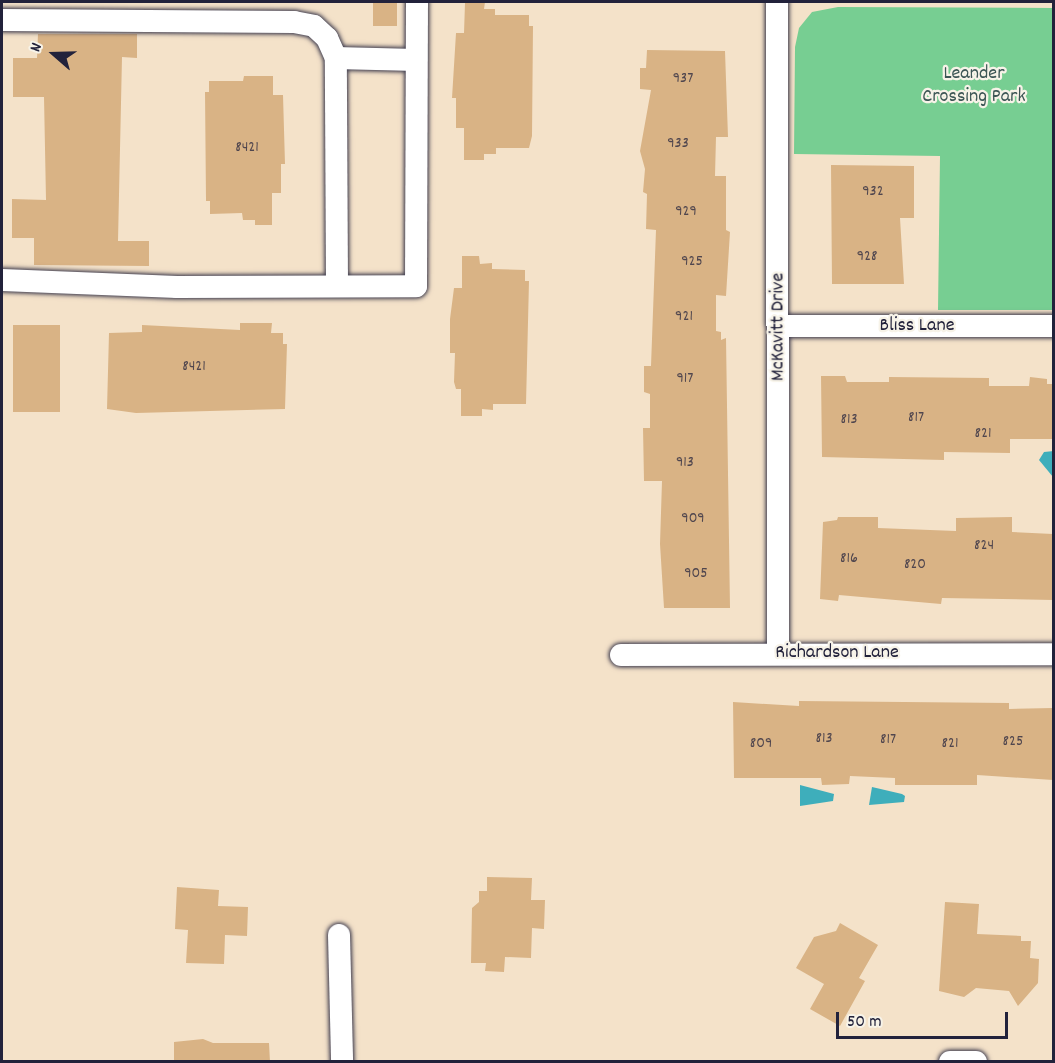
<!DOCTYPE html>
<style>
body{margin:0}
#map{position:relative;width:1055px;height:1063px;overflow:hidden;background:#f4e2c9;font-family:Dekko,sans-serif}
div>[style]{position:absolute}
.green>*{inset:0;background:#77ce92}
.water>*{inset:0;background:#3eaebb}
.building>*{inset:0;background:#d9b385;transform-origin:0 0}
.roads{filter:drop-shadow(0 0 2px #423f50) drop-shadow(0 0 2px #423f50)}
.street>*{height:22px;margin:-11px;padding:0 11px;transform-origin:11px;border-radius:11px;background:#fff}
span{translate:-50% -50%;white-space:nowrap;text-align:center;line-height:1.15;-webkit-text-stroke:4.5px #f7f3e8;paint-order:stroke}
.number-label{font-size:16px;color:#50464e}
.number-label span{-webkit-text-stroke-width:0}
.park-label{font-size:20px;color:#3c5655}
.street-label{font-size:20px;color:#22223b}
.frame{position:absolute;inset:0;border:3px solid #22223b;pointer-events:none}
.north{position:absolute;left:24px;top:24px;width:60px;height:60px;-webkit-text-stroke:4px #f7f3e8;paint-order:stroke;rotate:290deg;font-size:16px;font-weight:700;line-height:24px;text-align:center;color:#22223b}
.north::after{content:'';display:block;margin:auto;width:21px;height:27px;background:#22223b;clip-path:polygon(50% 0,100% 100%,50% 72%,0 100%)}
.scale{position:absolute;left:836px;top:1012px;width:172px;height:27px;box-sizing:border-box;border:3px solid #22223b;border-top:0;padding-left:8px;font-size:18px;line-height:21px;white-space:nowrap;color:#22223b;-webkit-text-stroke:4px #f7f3e8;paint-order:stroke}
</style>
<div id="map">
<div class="green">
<i style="clip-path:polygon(838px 7px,1053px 8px,1053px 310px,938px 310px,940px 156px,794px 154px,795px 47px,799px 28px,812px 12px)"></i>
</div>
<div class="water">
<i style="clip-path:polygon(1054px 451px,1054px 477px,1053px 477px,1039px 460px,1044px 452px)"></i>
<i style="clip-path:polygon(800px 785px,834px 794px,833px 801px,800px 806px)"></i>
<i style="clip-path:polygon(872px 787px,902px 794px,905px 796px,904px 802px,869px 805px)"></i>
</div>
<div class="building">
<i style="left:373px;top:2px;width:24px;height:24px"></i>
<i style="clip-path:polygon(485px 2px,484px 9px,495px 9px,495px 15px,529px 15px,529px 26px,533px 26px,532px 136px,529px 148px,496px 148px,496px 154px,484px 154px,484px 160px,464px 160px,464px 128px,456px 128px,456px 98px,452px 98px,456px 33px,464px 33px,465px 3px)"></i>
<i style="clip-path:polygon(38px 34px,137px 34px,137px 58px,122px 57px,118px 241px,149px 241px,149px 266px,34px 265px,34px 238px,12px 238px,12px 199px,46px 200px,44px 97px,13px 97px,13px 58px,37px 58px)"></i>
<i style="clip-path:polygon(647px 50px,725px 51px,728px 137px,716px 137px,715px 176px,726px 176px,726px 230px,730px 232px,726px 296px,716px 295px,716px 331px,721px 332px,721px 340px,726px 338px,730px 608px,664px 608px,660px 544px,662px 481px,644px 481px,643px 428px,650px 428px,650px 394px,644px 392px,644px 366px,651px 366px,656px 230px,646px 229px,647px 194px,643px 192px,645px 169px,640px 151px,651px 90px,640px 89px,640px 68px,646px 68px)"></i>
<i style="clip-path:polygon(244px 76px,273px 76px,273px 95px,283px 95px,285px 164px,281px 164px,281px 193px,272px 193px,272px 225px,255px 225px,255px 220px,243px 220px,242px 213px,210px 214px,210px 201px,206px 201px,205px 92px,209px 92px,209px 81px,243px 81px)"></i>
<i style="clip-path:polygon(831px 165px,914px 166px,914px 218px,900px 218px,904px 284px,832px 284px)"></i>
<i style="clip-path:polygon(462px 256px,479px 256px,480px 264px,492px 263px,492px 269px,525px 270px,525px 281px,529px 281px,526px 404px,493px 404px,493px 410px,482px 409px,482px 416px,461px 416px,461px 389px,456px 389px,454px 382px,455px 353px,450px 353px,450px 319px,454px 288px,462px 288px)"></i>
<i style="clip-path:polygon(240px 323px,272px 323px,271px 333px,283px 333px,283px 344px,287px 344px,285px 409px,136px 413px,107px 409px,109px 333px,142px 332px,142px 325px,240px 330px)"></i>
<i style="left:60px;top:325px;width:87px;height:47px;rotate:90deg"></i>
<i style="clip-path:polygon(821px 376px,845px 376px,847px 382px,889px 382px,889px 377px,989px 378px,989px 386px,1029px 386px,1030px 377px,1047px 379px,1047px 384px,1053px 384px,1053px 439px,1010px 439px,1010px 453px,944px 452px,944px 460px,822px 457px)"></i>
<i style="clip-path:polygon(838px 517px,878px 517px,878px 528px,956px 531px,956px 518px,1012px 517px,1012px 532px,1053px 534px,1053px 600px,942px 598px,941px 604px,839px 595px,838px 601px,820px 599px,823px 522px,837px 520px)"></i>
<i style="clip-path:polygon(799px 701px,1009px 703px,1009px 709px,1053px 708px,1053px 780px,977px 775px,977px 785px,895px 785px,895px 778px,850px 776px,849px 784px,822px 785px,821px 778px,734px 778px,733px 702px,799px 706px)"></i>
<i style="clip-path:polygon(487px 877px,532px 878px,531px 900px,545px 900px,544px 929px,532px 928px,531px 958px,505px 957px,504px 972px,485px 971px,486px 963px,471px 963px,472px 908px,479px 902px,479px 891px,487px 891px)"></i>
<i style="clip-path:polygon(177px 887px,219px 890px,218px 906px,248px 907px,247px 936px,225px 935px,224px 964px,186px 963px,188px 930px,175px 929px)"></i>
<i style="clip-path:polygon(945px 902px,979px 904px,977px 934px,1021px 936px,1021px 941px,1031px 941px,1030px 958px,1039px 959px,1038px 983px,1018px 1006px,1009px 991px,976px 988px,964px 997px,939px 991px)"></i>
<i style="clip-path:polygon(840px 923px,878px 945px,859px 978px,865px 981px,840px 1026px,810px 1009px,824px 984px,796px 968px,814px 937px,836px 931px)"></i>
<i style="clip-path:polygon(203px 1039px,213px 1043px,269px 1043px,270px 1062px,174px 1062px,174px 1042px)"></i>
</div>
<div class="roads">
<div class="street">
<i style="left:777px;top:2px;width:651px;rotate:89.91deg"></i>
<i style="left:2px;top:20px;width:292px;rotate:0.4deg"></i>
<i style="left:294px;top:22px;width:20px;rotate:11deg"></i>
<i style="left:314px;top:26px;width:18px;rotate:43deg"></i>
<i style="left:327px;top:38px;width:22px;rotate:66deg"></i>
<i style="left:2px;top:280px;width:175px;rotate:2.3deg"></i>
<i style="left:177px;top:287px;width:239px;rotate:-0.2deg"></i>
<i style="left:416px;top:286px;width:284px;rotate:-89.8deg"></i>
<i style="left:337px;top:285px;width:227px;rotate:-90.3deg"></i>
<i style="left:336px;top:58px;width:80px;rotate:1.4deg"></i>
<i style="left:780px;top:326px;width:274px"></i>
<i style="left:621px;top:655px;width:433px;rotate:-0.1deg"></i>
<i style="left:339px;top:935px;width:127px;rotate:88.6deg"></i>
<i style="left:950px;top:1062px;width:26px"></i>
</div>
</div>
<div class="number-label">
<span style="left:683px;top:79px">937</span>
<span style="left:678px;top:144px">933</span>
<span style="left:247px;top:148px">8421</span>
<span style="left:873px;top:192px">932</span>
<span style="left:686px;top:212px">929</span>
<span style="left:867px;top:257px">928</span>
<span style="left:692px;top:262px">925</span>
<span style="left:684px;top:317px">921</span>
<span style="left:194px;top:367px">8421</span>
<span style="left:685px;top:379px">917</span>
<span style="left:916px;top:418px">817</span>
<span style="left:849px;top:420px">813</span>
<span style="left:983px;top:434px">821</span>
<span style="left:685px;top:463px">913</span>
<span style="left:693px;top:519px">909</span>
<span style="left:984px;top:546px">824</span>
<span style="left:849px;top:559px">816</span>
<span style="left:915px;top:565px">820</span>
<span style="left:696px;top:574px">905</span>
<span style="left:824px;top:739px">813</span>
<span style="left:888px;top:740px">817</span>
<span style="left:1013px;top:742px">825</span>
<span style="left:761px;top:744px">809</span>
<span style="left:950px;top:744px">821</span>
</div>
<div class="park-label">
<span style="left:974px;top:86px">Leander<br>Crossing Park</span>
</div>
<div class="street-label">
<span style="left:917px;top:326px">Bliss Lane</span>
<span style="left:779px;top:327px;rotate:-90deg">McKavitt Drive</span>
<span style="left:837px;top:653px">Richardson Lane</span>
</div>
<div class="frame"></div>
<div class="north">N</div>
<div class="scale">50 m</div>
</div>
